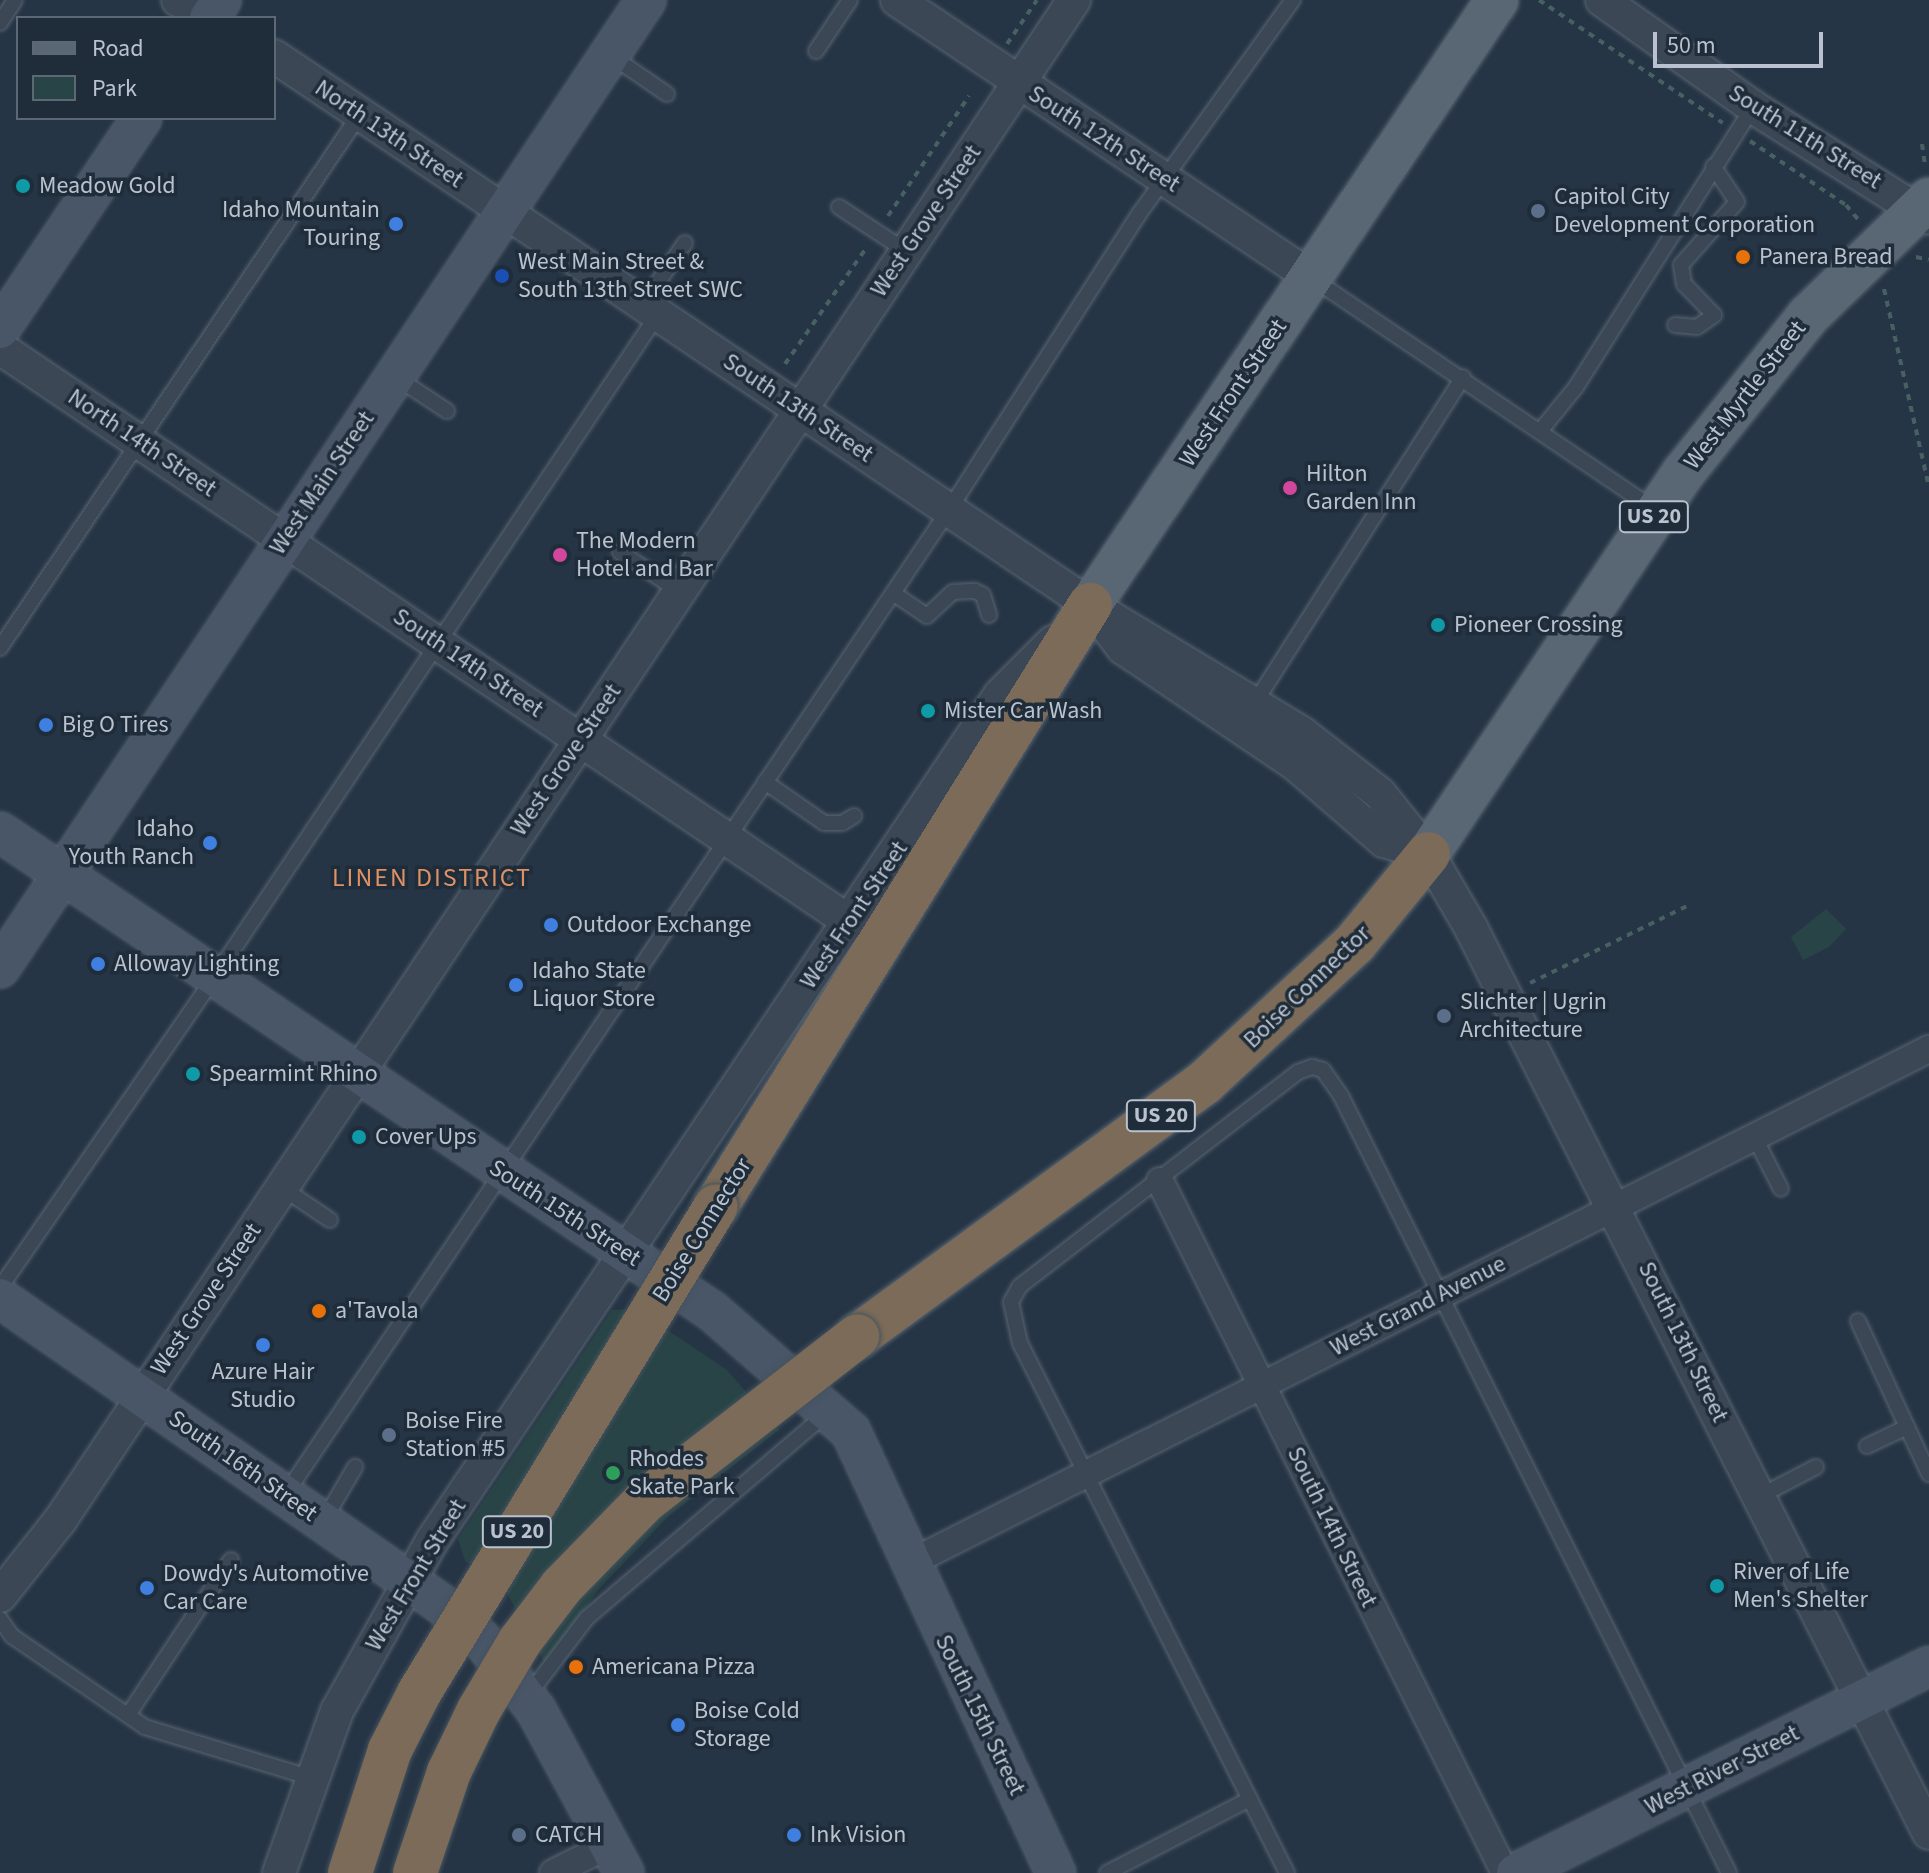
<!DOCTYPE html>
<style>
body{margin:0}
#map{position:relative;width:1929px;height:1873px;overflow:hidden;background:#263545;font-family:"Source Sans 3",sans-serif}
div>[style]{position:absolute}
.green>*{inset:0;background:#284446}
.path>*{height:4px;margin-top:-2px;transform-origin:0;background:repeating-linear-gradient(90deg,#476162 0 6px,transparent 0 12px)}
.roads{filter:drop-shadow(0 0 2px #596572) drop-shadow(0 0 2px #596572)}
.service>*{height:14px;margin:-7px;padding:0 7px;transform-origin:7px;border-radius:7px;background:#3b4754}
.minor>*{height:26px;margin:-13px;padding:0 13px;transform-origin:13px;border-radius:13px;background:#3b4754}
.tertiary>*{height:32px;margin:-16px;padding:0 16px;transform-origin:16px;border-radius:16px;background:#3b4754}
.secondary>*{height:38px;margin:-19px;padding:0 19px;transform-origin:19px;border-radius:19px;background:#495668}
.primary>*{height:42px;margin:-21px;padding:0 21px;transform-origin:21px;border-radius:21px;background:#596674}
.motorway>*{height:44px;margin:-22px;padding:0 22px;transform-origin:22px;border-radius:22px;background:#7b6b58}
.bridges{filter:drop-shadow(0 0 2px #45525f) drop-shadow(0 0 2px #45525f)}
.motorway-bridge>*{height:44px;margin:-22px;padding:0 22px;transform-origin:22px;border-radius:22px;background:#7b6b58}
.dots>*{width:22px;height:22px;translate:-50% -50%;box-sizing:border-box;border:4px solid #1f2c3a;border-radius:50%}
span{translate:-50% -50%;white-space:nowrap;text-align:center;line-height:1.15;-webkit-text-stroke:7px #1f2c3a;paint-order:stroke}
.shield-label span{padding:2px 6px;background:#1f2c3a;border:2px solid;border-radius:6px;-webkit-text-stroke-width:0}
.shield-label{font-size:22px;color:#b9c2ce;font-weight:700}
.street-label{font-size:24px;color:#b9c2ce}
.poi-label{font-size:24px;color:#b9c2ce}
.left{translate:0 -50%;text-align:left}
.right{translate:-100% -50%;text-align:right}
.neighbourhood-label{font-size:26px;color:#dc9166;letter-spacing:2px}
.legend{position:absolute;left:16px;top:16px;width:260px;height:104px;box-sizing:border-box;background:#1f2c3a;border:2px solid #5d6875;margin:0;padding:10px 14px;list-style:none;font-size:24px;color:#b9c2ce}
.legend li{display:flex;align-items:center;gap:16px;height:40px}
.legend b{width:40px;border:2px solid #5d6875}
.scale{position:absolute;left:1653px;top:32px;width:170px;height:36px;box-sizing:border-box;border:4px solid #b9c2ce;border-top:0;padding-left:10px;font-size:24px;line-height:28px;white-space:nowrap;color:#b9c2ce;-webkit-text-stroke:6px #1f2c3a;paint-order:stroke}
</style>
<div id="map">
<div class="green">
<i style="clip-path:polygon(1826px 909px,1846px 929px,1829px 947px,1803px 960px,1791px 937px)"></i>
<i style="clip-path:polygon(636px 1309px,727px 1370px,779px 1430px,669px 1516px,600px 1588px,544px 1662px,503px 1586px,465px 1561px,458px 1539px,612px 1310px)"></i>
</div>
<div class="path">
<i style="left:1539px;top:0;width:221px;rotate:33.8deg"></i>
<i style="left:1007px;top:44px;width:53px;rotate:-55.7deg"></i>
<i style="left:1750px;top:141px;width:115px;rotate:33.7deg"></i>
<i style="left:1846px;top:205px;width:23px;rotate:50deg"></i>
<i style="left:1922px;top:144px;width:21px;rotate:82deg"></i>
<i style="left:888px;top:216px;width:145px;rotate:-56deg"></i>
<i style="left:1916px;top:257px;width:13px;rotate:13deg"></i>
<i style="left:1884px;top:289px;width:203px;rotate:77.2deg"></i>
<i style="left:785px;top:364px;width:143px;rotate:-55deg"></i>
<i style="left:1530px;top:983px;width:175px;rotate:-26.1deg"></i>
</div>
<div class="roads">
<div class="service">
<i style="left:0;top:23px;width:27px;rotate:-57deg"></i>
<i style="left:816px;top:51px;width:61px;rotate:-56.3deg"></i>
<i style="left:610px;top:55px;width:69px;rotate:34.4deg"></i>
<i style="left:839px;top:207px;width:80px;rotate:33.3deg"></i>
<i style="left:1313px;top:279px;width:411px;rotate:34deg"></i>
<i style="left:643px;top:304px;width:74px;rotate:-55.5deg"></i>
<i style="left:1675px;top:325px;width:22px;rotate:5deg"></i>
<i style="left:1697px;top:327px;width:21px;rotate:-35deg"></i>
<i style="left:1714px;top:315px;width:43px;rotate:-134.1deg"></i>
<i style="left:1684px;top:284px;width:19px;rotate:-99deg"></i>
<i style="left:1681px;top:265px;width:84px;rotate:-48.4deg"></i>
<i style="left:1737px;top:202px;width:43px;rotate:-123.7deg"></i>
<i style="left:397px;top:378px;width:60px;rotate:33.4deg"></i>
<i style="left:1541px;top:430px;width:55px;rotate:-50.9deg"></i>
<i style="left:1576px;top:387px;width:331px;rotate:-57.7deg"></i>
<i style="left:620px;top:552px;width:71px;rotate:33.5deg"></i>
<i style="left:893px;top:593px;width:41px;rotate:34.1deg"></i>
<i style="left:927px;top:616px;width:35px;rotate:-43deg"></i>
<i style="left:953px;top:592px;width:22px;rotate:-3deg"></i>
<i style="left:975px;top:591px;width:9px;rotate:27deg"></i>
<i style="left:983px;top:595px;width:21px;rotate:73deg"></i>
<i style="left:0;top:648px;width:644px;rotate:-56.01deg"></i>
<i style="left:1254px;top:704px;width:388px;rotate:-57.4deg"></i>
<i style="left:765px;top:782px;width:72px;rotate:34.8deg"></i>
<i style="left:824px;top:823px;width:18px"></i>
<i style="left:842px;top:823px;width:14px;rotate:-30deg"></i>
<i style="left:1754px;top:1136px;width:59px;rotate:63deg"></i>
<i style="left:281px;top:1187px;width:59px;rotate:34deg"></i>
<i style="left:0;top:1288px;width:377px;rotate:-55.4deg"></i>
<i style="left:214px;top:978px;width:799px;rotate:-56.23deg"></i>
<i style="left:1858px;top:1321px;width:117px;rotate:65.2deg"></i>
<i style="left:1867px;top:1446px;width:44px;rotate:-25.4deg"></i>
<i style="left:1907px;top:1427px;width:52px;rotate:64.9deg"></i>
<i style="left:285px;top:1495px;width:1188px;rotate:-56.02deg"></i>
<i style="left:949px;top:510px;width:352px;rotate:-57.3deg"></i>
<i style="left:1139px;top:214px;width:264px;rotate:-54.3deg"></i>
<i style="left:1760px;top:1496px;width:63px;rotate:-27.4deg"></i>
<i style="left:323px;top:1522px;width:64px;rotate:-59.8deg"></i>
<i style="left:0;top:1619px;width:21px;rotate:55deg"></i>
<i style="left:12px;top:1636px;width:161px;rotate:34.4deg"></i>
<i style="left:145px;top:1727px;width:175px;rotate:17deg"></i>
<i style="left:527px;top:1697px;width:99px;rotate:-52.8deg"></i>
<i style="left:587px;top:1618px;width:316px;rotate:-40.5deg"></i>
<i style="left:128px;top:1715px;width:186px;rotate:-56.4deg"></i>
<i style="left:1107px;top:1873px;width:161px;rotate:-27.4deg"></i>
<i style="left:1287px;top:1873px;width:593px;rotate:-116.74deg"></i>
<i style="left:1020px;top:1343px;width:42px;rotate:-102.4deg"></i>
<i style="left:1011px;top:1302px;width:18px;rotate:-61deg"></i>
<i style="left:1020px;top:1286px;width:351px;rotate:-37.6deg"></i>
<i style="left:1298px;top:1072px;width:15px;rotate:-20deg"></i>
<i style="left:1312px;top:1067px;width:11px;rotate:15deg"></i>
<i style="left:1323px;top:1070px;width:32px;rotate:55deg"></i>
<i style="left:1341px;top:1096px;width:868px;rotate:63.46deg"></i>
</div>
<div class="minor">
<i style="left:1160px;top:1181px;width:773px;rotate:63.5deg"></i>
<i style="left:908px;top:1564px;width:1144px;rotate:-26.77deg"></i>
<i style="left:553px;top:1873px;width:63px;rotate:-26.6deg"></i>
</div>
<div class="tertiary">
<i style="left:178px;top:0;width:43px;rotate:24.8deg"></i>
<i style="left:897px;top:0;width:498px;rotate:33.8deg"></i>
<i style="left:1602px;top:0;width:185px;rotate:35.3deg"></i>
<i style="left:1753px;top:107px;width:208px;rotate:32.2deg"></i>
<i style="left:274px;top:56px;width:983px;rotate:33.93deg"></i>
<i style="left:1090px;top:605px;width:248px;rotate:31.1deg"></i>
<i style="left:1302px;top:733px;width:99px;rotate:38deg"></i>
<i style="left:1380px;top:794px;width:77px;rotate:51.3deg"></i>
<i style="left:1428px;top:854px;width:86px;rotate:59.8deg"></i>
<i style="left:1471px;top:928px;width:1014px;rotate:63.16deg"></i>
<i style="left:0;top:348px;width:1026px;rotate:34.03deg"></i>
<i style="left:1097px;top:614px;width:43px;rotate:52.6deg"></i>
<i style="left:1123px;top:648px;width:207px;rotate:34deg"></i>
<i style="left:1295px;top:764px;width:118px;rotate:40.9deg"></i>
<i style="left:1384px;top:841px;width:46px;rotate:16.5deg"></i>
<i style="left:0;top:1596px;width:98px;rotate:-51.6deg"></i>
<i style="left:61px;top:1519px;width:1826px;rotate:-56.3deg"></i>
<i style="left:279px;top:1873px;width:172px;rotate:-70.3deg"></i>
<i style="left:337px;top:1711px;width:195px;rotate:-60.8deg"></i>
<i style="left:432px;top:1541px;width:1019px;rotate:-56.12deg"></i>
<i style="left:1000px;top:695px;width:75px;rotate:-45deg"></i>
</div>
<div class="secondary">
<i style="left:209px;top:18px;width:22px;rotate:-56deg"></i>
<i style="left:0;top:329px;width:254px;rotate:-56.1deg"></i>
<i style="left:0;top:832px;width:858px;rotate:33.93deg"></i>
<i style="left:712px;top:1311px;width:184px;rotate:41deg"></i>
<i style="left:851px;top:1432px;width:486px;rotate:65.1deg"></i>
<i style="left:0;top:968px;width:1164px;rotate:-56.28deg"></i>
<i style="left:0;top:1298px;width:535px;rotate:34.73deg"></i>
<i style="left:440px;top:1603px;width:56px;rotate:41.4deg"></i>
<i style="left:482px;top:1640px;width:88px;rotate:52.4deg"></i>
<i style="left:536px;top:1710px;width:185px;rotate:61.6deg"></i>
<i style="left:1516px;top:1873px;width:462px;rotate:-26.6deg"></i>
</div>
<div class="primary">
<i style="left:1090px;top:605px;width:729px;rotate:-56.07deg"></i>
<i style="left:1428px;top:854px;width:460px;rotate:-56.2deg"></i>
<i style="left:1684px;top:472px;width:199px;rotate:-51.5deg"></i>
<i style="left:1808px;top:316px;width:168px;rotate:-44deg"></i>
</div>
<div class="motorway">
<i style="left:716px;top:1206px;width:708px;rotate:-58.11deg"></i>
<i style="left:858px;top:1336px;width:429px;rotate:-36.2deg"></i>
<i style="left:1204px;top:1083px;width:206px;rotate:-42.8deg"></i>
<i style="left:1355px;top:943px;width:115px;rotate:-50.6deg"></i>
</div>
</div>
<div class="bridges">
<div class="motorway-bridge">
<i style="left:350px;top:1873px;width:129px;rotate:-72deg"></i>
<i style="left:390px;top:1750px;width:64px;rotate:-63deg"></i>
<i style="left:419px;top:1693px;width:570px;rotate:-58.62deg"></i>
<i style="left:415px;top:1873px;width:107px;rotate:-71.4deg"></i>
<i style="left:449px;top:1772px;width:69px;rotate:-64.2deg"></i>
<i style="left:479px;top:1710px;width:80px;rotate:-59.3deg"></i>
<i style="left:520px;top:1641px;width:69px;rotate:-52.6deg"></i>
<i style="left:562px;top:1586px;width:119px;rotate:-45.7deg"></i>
<i style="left:645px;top:1501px;width:269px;rotate:-37.8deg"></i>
</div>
</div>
<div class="dots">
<i style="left:23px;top:186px;background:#0f9aa8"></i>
<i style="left:1538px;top:211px;background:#5c6f8a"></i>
<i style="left:396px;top:224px;background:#3f7fe0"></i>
<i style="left:1743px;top:257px;background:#e8710a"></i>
<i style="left:502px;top:276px;background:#1a4fb4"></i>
<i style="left:1290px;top:488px;background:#d1479c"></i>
<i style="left:560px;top:555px;background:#d1479c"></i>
<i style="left:1438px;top:625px;background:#0f9aa8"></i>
<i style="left:928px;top:711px;background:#0f9aa8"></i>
<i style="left:46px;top:725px;background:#3f7fe0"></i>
<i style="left:210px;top:843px;background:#3f7fe0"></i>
<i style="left:551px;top:925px;background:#3f7fe0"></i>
<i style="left:98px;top:964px;background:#3f7fe0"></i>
<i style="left:516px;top:985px;background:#3f7fe0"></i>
<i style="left:1444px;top:1016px;background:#5c6f8a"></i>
<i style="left:193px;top:1074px;background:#0f9aa8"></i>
<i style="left:359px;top:1137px;background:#0f9aa8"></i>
<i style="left:319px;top:1311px;background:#e8710a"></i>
<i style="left:263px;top:1345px;background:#3f7fe0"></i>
<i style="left:389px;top:1435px;background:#5c6f8a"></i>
<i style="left:613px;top:1473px;background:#2e9e5b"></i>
<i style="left:1717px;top:1586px;background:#0f9aa8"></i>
<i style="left:147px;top:1588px;background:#3f7fe0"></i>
<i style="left:576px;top:1667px;background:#e8710a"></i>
<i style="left:678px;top:1725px;background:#3f7fe0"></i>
<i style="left:519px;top:1835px;background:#5c6f8a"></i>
<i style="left:794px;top:1835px;background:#3f7fe0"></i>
</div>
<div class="shield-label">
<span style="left:1654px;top:517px">US 20</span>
<span style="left:1161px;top:1116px">US 20</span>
<span style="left:517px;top:1532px">US 20</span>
</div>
<div class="street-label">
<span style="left:389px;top:134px;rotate:34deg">North 13th Street</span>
<span style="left:1805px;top:137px;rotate:32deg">South 11th Street</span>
<span style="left:1104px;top:139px;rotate:33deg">South 12th Street</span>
<span style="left:926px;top:221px;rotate:-56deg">West Grove Street</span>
<span style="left:1233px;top:393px;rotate:-56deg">West Front Street</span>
<span style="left:1745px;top:395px;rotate:-52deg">West Myrtle Street</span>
<span style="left:798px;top:408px;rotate:34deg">South 13th Street</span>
<span style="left:142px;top:443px;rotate:34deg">North 14th Street</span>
<span style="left:322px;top:483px;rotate:-56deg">West Main Street</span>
<span style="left:468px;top:663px;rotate:34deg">South 14th Street</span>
<span style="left:566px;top:760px;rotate:-56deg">West Grove Street</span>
<span style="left:854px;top:915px;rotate:-56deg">West Front Street</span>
<span style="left:1307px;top:987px;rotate:-44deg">Boise Connector</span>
<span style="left:565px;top:1213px;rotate:33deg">South 15th Street</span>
<span style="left:702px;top:1230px;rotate:-58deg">Boise Connector</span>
<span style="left:206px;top:1299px;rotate:-56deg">West Grove Street</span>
<span style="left:1418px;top:1306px;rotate:-27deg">West Grand Avenue</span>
<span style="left:1683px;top:1342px;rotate:64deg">South 13th Street</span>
<span style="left:243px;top:1466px;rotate:35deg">South 16th Street</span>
<span style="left:1332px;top:1527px;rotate:64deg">South 14th Street</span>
<span style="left:416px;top:1575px;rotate:-59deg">West Front Street</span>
<span style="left:980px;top:1715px;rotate:64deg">South 15th Street</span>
<span style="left:1722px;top:1770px;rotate:-27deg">West River Street</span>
</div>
<div class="poi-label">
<span class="left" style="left:39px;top:186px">Meadow Gold</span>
<span class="left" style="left:1554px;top:211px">Capitol City<br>Development Corporation</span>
<span class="right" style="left:380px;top:224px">Idaho Mountain<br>Touring</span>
<span class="left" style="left:1759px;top:257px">Panera Bread</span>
<span class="left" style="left:518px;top:276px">West Main Street &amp;<br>South 13th Street SWC</span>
<span class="left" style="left:1306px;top:488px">Hilton<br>Garden Inn</span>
<span class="left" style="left:576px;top:555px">The Modern<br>Hotel and Bar</span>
<span class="left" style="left:1454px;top:625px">Pioneer Crossing</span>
<span class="left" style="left:944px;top:711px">Mister Car Wash</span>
<span class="left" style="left:62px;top:725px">Big O Tires</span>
<span class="right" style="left:194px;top:843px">Idaho<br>Youth Ranch</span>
<span class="left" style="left:567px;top:925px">Outdoor Exchange</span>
<span class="left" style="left:114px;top:964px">Alloway Lighting</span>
<span class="left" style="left:532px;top:985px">Idaho State<br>Liquor Store</span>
<span class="left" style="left:1460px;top:1016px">Slichter | Ugrin<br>Architecture</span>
<span class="left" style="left:209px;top:1074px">Spearmint Rhino</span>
<span class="left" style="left:375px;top:1137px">Cover Ups</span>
<span class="left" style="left:335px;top:1311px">a'Tavola</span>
<span style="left:263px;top:1386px">Azure Hair<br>Studio</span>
<span class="left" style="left:405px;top:1435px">Boise Fire<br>Station #5</span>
<span class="left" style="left:629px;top:1473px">Rhodes<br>Skate Park</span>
<span class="left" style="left:1733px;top:1586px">River of Life<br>Men's Shelter</span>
<span class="left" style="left:163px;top:1588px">Dowdy's Automotive<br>Car Care</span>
<span class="left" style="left:592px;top:1667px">Americana Pizza</span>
<span class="left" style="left:694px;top:1725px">Boise Cold<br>Storage</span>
<span class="left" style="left:535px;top:1835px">CATCH</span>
<span class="left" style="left:810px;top:1835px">Ink Vision</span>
</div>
<div class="neighbourhood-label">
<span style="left:432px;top:878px">LINEN DISTRICT</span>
</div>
<ul class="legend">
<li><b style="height:10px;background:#596674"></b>Road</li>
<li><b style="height:22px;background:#284446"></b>Park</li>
</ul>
<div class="scale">50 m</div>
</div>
